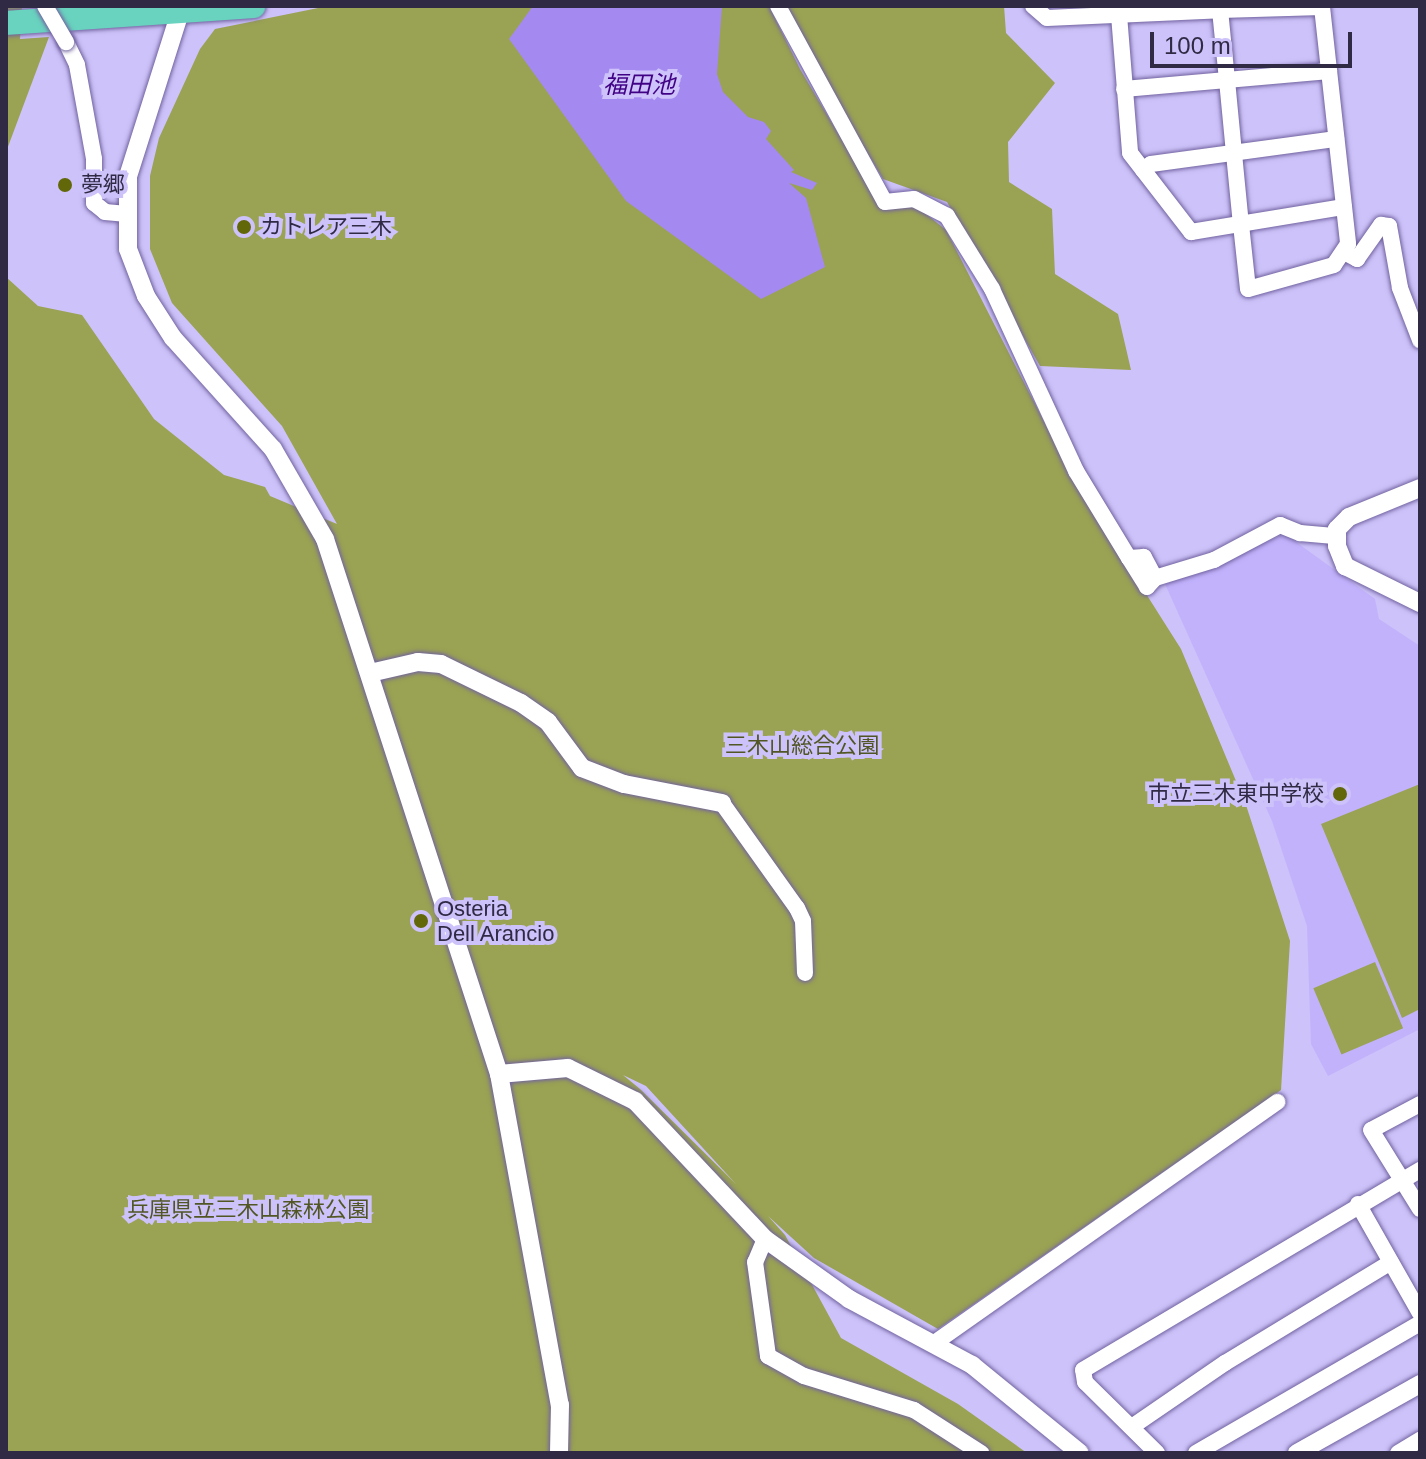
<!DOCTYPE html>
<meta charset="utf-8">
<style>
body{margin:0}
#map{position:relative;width:1426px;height:1459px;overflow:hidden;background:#cdc2f9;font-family:Helvetica,"Noto Sans JP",sans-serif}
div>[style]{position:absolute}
.built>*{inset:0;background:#c2b2fc}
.green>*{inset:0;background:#9aa253;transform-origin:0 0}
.water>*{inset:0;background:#a489f1}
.roads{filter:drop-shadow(0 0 2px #71629f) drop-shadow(0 0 2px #71629f)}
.minor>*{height:16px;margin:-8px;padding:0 8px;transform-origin:8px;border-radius:8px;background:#fff}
.tertiary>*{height:18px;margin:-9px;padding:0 9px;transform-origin:9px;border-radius:9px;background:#fff}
.primary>*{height:24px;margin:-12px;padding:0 12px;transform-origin:12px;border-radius:12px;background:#69d3bf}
.bridges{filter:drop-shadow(0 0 2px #71629f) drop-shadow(0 0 2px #71629f)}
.minor-bridge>*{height:16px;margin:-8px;padding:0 8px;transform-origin:8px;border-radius:8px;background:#fff}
.dots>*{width:22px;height:22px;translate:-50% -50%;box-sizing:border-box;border:4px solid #cdc2f9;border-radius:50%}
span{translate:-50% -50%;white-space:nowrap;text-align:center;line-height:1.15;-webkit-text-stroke:8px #cdc2f9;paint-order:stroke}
.poi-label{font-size:22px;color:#302a45}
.left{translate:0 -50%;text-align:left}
.right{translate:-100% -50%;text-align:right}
.park-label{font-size:22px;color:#515624}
.water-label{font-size:24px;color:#400185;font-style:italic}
.frame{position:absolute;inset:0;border:8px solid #302a45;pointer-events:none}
.scale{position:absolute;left:1150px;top:32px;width:202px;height:36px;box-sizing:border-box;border:4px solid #302a45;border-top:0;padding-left:10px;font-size:24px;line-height:28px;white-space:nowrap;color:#302a45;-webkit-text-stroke:6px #cdc2f9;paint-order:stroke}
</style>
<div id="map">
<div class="built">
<i style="clip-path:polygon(1285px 534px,1375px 599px,1379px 619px,1420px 646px,1420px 1029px,1328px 1076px,1311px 1044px,1307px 926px,1272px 821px,1165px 584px)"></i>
</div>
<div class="green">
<i style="clip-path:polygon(6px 6px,22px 6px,20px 39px,49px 37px,6px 152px)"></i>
<i style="clip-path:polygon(evenodd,328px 6px,769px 6px,800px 69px,881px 206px,916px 206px,946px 230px,1074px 480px,1181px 649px,1246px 805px,1290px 941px,1281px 1090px,938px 1329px,814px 1258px,768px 1216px,785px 1235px,841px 1338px,958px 1404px,1027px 1453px,6px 1453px,6px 277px,38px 306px,82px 315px,154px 419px,224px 475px,265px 487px,270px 496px,337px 524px,282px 426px,172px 303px,150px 249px,150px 176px,159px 138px,200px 49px,215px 29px,328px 6px,623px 1075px,646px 1086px,736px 1184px,640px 1089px,623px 1075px)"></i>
<i style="clip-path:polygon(787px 6px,1004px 6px,1006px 33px,1055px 83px,1008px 142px,1009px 182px,1052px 209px,1055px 274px,1118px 314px,1131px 370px,1040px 366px,947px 202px,883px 179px,811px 59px)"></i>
<i style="clip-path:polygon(1420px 784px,1420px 1009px,1402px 1018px,1321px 824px)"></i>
<i style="left:1375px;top:962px;width:72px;height:67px;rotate:67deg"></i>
</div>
<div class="water">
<i style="clip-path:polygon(533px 6px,722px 6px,717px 74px,723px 92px,748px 117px,764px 122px,771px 131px,766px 139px,794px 170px,791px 172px,817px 183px,812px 190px,789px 183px,806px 198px,825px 267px,761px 299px,626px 201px,509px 39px)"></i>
</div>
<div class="roads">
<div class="minor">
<i style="left:778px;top:6px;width:223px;rotate:61.4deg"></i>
<i style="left:885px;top:202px;width:29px;rotate:-6deg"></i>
<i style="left:914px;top:199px;width:37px;rotate:27deg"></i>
<i style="left:947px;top:216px;width:86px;rotate:58.3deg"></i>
<i style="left:992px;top:289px;width:200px;rotate:65.2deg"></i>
<i style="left:1076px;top:471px;width:102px;rotate:58.7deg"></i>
<i style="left:1129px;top:558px;width:34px;rotate:58deg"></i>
<i style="left:1147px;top:587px;width:12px;rotate:-48deg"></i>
<i style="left:1155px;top:578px;width:24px;rotate:-118deg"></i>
<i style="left:1144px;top:557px;width:15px;rotate:176deg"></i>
<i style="left:1033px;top:6px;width:18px;rotate:41deg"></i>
<i style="left:1047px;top:18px;width:173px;rotate:-2.6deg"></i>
<i style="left:1220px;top:10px;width:102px;rotate:-1.7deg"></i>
<i style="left:1322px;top:7px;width:238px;rotate:83.7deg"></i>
<i style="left:1348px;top:244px;width:25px;rotate:124deg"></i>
<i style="left:1334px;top:265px;width:89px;rotate:164.4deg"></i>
<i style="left:1248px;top:289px;width:64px;rotate:-96.2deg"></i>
<i style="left:1241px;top:225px;width:72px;rotate:-95.6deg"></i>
<i style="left:1234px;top:153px;width:73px;rotate:-95.5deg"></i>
<i style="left:1227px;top:80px;width:70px;rotate:-95.7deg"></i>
<i style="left:1220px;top:10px;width:4px;rotate:-90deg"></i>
<i style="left:1119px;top:15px;width:138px;rotate:85.4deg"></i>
<i style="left:1130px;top:153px;width:100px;rotate:52.3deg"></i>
<i style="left:1191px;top:232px;width:155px;rotate:-9.3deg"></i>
<i style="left:66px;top:42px;width:25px;rotate:64deg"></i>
<i style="left:77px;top:65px;width:96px;rotate:79.7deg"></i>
<i style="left:94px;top:159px;width:44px;rotate:90deg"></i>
<i style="left:94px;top:203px;width:14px;rotate:39deg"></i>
<i style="left:105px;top:212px;width:22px;rotate:5deg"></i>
<i style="left:1124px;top:89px;width:206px;rotate:-5deg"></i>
<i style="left:1143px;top:170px;width:10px;rotate:-37deg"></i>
<i style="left:1151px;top:164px;width:187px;rotate:-7.7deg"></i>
<i style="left:1344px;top:252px;width:15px;rotate:28deg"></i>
<i style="left:1357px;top:259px;width:42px;rotate:-54.8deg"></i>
<i style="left:1381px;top:225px;width:8px;rotate:7deg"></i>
<i style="left:1389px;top:226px;width:63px;rotate:79.9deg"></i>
<i style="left:1400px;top:288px;width:56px;rotate:69deg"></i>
<i style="left:1155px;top:578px;width:62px;rotate:-17deg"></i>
<i style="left:1214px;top:560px;width:75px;rotate:-27.9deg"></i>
<i style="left:1280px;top:525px;width:22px;rotate:22deg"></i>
<i style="left:1300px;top:533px;width:37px;rotate:5deg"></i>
<i style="left:722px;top:803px;width:129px;rotate:54.5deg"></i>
<i style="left:797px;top:908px;width:14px;rotate:65deg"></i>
<i style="left:803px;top:921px;width:52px;rotate:87.8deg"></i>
<i style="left:1420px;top:1104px;width:55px;rotate:152deg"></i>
<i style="left:1371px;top:1130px;width:93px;rotate:58.2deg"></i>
<i style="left:1358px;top:1204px;width:125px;rotate:60.4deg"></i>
<i style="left:765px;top:1239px;width:25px;rotate:113deg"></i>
<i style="left:755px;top:1262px;width:95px;rotate:82.1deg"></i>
<i style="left:768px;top:1356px;width:41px;rotate:29.1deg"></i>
<i style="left:804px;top:1376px;width:115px;rotate:17.2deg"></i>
<i style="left:914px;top:1410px;width:80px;rotate:32.7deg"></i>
<i style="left:933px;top:1344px;width:421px;rotate:-35.1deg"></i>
<i style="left:1133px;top:1426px;width:112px;rotate:-34.4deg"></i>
<i style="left:1225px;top:1363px;width:194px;rotate:-31.3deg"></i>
<i style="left:1157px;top:1453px;width:101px;rotate:-135.4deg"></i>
<i style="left:1085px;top:1382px;width:12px;rotate:-99deg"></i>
<i style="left:1083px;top:1370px;width:392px;rotate:-30.7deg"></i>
<i style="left:1196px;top:1453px;width:259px;rotate:-30.1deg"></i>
<i style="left:1398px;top:1453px;width:26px;rotate:-31deg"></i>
</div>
<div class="tertiary">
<i style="left:182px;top:6px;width:178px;rotate:107.6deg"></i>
<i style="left:128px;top:176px;width:73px;rotate:90deg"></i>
<i style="left:128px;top:249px;width:50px;rotate:69deg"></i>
<i style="left:146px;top:296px;width:50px;rotate:57.3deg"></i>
<i style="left:173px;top:338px;width:149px;rotate:48deg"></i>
<i style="left:273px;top:449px;width:104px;rotate:60deg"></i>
<i style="left:325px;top:539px;width:563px;rotate:71.98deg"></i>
<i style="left:499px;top:1074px;width:337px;rotate:79.6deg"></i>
<i style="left:560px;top:1405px;width:48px;rotate:91.2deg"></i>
<i style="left:1420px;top:488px;width:77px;rotate:157.8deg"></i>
<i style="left:1349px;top:517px;width:17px;rotate:135deg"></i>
<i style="left:1337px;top:529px;width:17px;rotate:90deg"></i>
<i style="left:1337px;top:546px;width:22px;rotate:68deg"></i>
<i style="left:1345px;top:566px;width:84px;rotate:26.3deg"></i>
<i style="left:370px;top:673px;width:49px;rotate:-12.9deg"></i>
<i style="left:418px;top:662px;width:23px;rotate:5deg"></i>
<i style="left:441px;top:664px;width:89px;rotate:26deg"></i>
<i style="left:521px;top:703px;width:33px;rotate:35deg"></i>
<i style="left:548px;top:722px;width:57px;rotate:53.5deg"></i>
<i style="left:582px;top:768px;width:45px;rotate:20.9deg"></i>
<i style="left:624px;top:784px;width:100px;rotate:11deg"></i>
<i style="left:499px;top:1074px;width:69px;rotate:-5deg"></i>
<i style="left:568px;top:1068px;width:75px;rotate:26.2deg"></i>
<i style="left:635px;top:1101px;width:190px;rotate:46.7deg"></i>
<i style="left:765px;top:1239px;width:103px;rotate:35.5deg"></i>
<i style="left:849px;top:1299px;width:140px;rotate:28.2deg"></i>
<i style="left:972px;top:1365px;width:139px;rotate:39.2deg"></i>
<i style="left:1297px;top:1453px;width:141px;rotate:-29.3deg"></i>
</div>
<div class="primary">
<i style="left:6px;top:23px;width:248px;rotate:-3.9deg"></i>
</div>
</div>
<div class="bridges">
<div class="minor-bridge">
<i style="left:45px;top:6px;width:42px;rotate:59.7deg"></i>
</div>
</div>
<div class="dots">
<i style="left:65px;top:185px;background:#626809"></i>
<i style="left:244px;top:227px;background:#626809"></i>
<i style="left:1340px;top:794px;background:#626809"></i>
<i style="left:421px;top:921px;background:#626809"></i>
</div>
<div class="poi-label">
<span class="left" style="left:81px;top:185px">夢郷</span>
<span class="left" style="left:260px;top:227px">カトレア三木</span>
<span class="right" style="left:1324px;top:794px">市立三木東中学校</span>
<span class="left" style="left:437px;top:921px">Osteria<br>Dell Arancio</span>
</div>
<div class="park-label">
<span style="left:802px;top:746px">三木山総合公園</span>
<span style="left:248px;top:1210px">兵庫県立三木山森林公園</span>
</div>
<div class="water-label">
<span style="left:639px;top:85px">福田池</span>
</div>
<div class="frame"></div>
<div class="scale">100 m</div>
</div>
